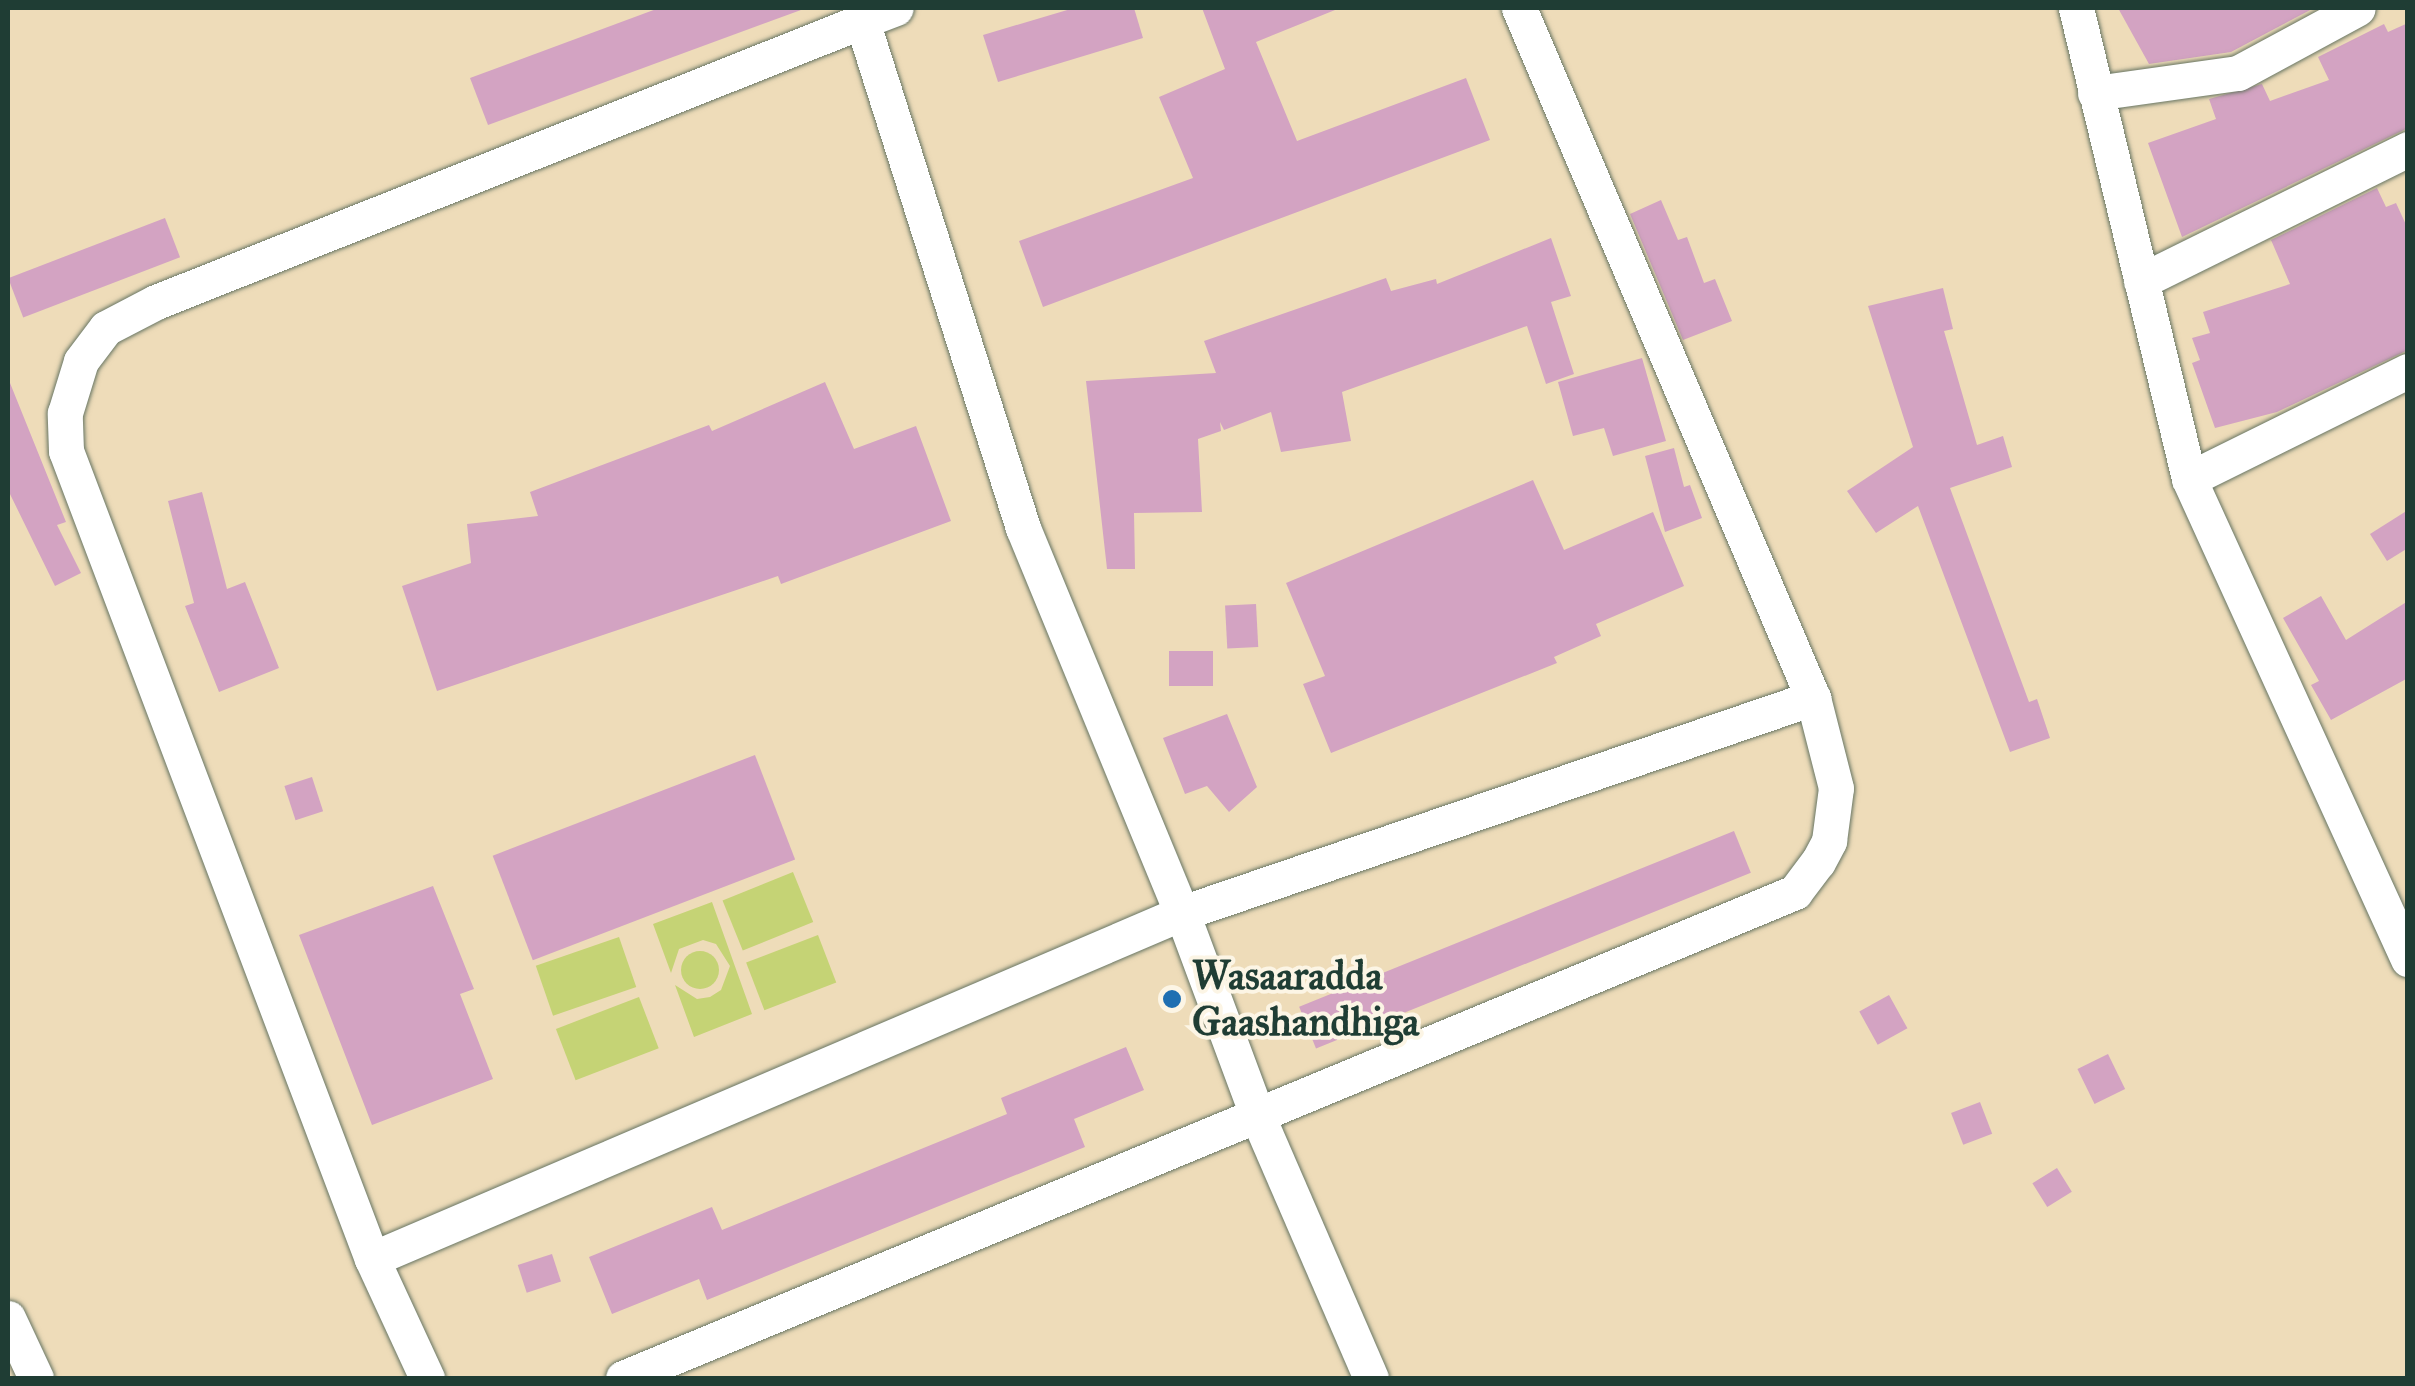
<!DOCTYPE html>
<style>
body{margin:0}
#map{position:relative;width:2415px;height:1386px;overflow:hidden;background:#eedcb9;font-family:"IM FELL Great Primer",serif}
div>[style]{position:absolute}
.green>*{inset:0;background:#c5d375;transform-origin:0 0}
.round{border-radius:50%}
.building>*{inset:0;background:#d3a3c2;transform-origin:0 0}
.roads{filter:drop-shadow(0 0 2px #677563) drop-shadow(0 0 2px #677563)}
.minor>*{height:35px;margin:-17.5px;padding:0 17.5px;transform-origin:17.5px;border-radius:17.5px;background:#fff}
.dots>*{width:28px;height:28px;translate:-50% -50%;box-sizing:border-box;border:5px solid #fcf5e5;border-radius:50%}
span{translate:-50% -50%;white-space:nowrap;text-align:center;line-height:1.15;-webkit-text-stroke:8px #fcf5e5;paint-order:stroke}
.poi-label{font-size:40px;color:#1f3d34;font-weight:700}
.left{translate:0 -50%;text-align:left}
.frame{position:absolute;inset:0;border:10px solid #1f3d34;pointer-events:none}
</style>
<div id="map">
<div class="green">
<i style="left:793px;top:872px;width:54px;height:76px;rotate:68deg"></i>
<i style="clip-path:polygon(712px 902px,752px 1014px,694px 1037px,675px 985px,697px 999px,710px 997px,721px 990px,730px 966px,716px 944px,703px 940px,679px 949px,671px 973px,653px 924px)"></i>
<i style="left:818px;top:935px;width:51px;height:77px;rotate:69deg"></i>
<i style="left:619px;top:937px;width:53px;height:88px;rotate:71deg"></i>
<i class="round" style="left:681px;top:951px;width:38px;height:38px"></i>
<i style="left:639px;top:997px;width:55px;height:89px;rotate:69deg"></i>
</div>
<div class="building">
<i style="clip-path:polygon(659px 8px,801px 10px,488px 125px,470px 78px)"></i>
<i style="clip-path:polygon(1074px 8px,1134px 8px,1143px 38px,998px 82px,983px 35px)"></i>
<i style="clip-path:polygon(1202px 8px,1340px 8px,1256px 42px,1297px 141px,1466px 78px,1490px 140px,1043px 307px,1019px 241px,1193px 178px,1159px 97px,1225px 69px)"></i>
<i style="clip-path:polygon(2118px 8px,2314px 8px,2231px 52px,2149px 64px)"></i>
<i style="clip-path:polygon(2408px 23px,2408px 128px,2182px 237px,2148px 143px,2216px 119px,2209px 99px,2262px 84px,2270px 101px,2329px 80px,2318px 57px,2384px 24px,2388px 32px)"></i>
<i style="clip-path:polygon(2377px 188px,2386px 207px,2396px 203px,2408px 229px,2408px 350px,2277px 412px,2215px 428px,2192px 363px,2200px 360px,2192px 338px,2210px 333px,2203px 312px,2290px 284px,2271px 240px)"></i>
<i style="clip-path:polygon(1661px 200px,1678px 240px,1687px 237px,1704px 283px,1715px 279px,1732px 321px,1683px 340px,1630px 214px)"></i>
<i style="left:165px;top:218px;width:42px;height:168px;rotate:69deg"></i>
<i style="clip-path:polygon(1551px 238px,1571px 296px,1551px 302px,1574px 374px,1546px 384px,1527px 326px,1342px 392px,1351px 441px,1281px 452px,1271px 412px,1224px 430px,1220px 422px,1221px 431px,1198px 439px,1202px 512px,1134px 513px,1135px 569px,1107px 569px,1086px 381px,1216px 373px,1204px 341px,1386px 278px,1391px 291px,1436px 279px,1437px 284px)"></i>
<i style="clip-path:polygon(1943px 288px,1953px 329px,1944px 331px,1977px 445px,2003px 436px,2012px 467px,1950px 488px,2029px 702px,2037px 699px,2050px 738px,2010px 752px,1918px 506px,1876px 533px,1847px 491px,1913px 447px,1868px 306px)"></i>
<i style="clip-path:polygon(1642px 358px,1666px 441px,1613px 456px,1604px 428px,1573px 436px,1558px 382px)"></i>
<i style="clip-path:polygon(8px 378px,66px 522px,57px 525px,81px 573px,55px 586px,8px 490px)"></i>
<i style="clip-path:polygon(825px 382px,854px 449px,916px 426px,951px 521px,781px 584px,778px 576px,437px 691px,402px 586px,471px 563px,467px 524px,538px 516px,530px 492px,709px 425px,712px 431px)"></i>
<i style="clip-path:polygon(1674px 448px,1684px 487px,1690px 485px,1702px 518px,1665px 532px,1645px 456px)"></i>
<i style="clip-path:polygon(1533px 480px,1564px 550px,1653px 512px,1684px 586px,1596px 624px,1601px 636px,1554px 657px,1557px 663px,1331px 753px,1303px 684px,1325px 676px,1286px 583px)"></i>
<i style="clip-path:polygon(202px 492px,227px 589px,245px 582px,279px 668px,219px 692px,185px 606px,194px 603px,168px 501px)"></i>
<i style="clip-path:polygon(2408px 510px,2408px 548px,2387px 561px,2370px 534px)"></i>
<i style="clip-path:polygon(2321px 596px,2346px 640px,2408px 601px,2408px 678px,2331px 720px,2311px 685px,2319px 681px,2283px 618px)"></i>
<i style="left:1256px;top:604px;width:43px;height:31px;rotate:87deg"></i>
<i style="left:1169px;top:651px;width:44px;height:35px"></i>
<i style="clip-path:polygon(1227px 714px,1257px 787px,1229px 812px,1207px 786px,1185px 794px,1163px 738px)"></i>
<i style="left:755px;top:755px;width:112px;height:281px;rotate:69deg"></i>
<i style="left:312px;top:777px;width:36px;height:29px;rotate:72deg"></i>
<i style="left:1734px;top:831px;width:45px;height:469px;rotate:68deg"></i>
<i style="clip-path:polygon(433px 886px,474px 989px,460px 994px,493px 1079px,372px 1125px,299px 935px)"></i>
<i style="left:1889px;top:995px;width:38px;height:34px;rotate:61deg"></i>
<i style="clip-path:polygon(1126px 1047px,1144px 1090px,1074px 1119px,1085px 1147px,707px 1300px,699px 1279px,612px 1314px,589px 1257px,712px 1207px,722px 1230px,1007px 1114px,1001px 1098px)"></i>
<i style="left:2108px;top:1054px;width:39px;height:34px;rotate:64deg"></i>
<i style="left:1980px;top:1102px;width:34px;height:31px;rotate:69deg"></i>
<i style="left:2057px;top:1168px;width:28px;height:29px;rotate:58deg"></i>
<i style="left:552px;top:1254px;width:29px;height:36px;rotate:72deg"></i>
</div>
<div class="roads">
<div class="minor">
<i style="left:2076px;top:8px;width:484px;rotate:76.5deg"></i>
<i style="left:2189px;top:479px;width:528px;rotate:65.48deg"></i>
<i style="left:862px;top:21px;width:36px;rotate:-21deg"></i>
<i style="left:2095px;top:93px;width:144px;rotate:-8deg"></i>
<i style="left:2238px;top:73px;width:136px;rotate:-28.4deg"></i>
<i style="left:2141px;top:281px;width:298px;rotate:-26.3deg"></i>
<i style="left:2189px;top:479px;width:244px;rotate:-26.3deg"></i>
<i style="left:372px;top:1259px;width:881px;rotate:-23.13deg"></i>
<i style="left:1182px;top:913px;width:218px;rotate:69.6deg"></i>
<i style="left:1258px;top:1117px;width:284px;rotate:66.6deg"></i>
<i style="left:8px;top:1318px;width:66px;rotate:65deg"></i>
<i style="left:427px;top:1378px;width:131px;rotate:-114.8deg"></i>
<i style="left:372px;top:1259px;width:864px;rotate:-110.74deg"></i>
<i style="left:66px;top:451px;width:38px;rotate:-92deg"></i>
<i style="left:65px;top:413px;width:54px;rotate:-72.9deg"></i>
<i style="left:81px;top:361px;width:41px;rotate:-52.9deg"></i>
<i style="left:106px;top:328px;width:56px;rotate:-27.5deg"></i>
<i style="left:156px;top:302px;width:760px;rotate:-21.7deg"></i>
<i style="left:862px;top:21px;width:532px;rotate:72.38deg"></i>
<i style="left:1023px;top:528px;width:417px;rotate:67.6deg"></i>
<i style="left:1182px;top:913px;width:667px;rotate:-18.82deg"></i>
<i style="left:623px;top:1378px;width:1269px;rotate:-22.52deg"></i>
<i style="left:1795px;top:892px;width:38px;rotate:-53deg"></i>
<i style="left:1818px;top:862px;width:24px;rotate:-62deg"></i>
<i style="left:1829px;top:841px;width:53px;rotate:-82.5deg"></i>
<i style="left:1836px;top:788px;width:93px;rotate:-104.3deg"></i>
<i style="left:1813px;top:698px;width:750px;rotate:-113.08deg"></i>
</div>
</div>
<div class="dots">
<i style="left:1172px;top:999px;background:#1f6fb2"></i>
</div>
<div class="poi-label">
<span class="left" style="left:1192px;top:999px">Wasaaradda<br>Gaashandhiga</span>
</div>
<div class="frame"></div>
</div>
